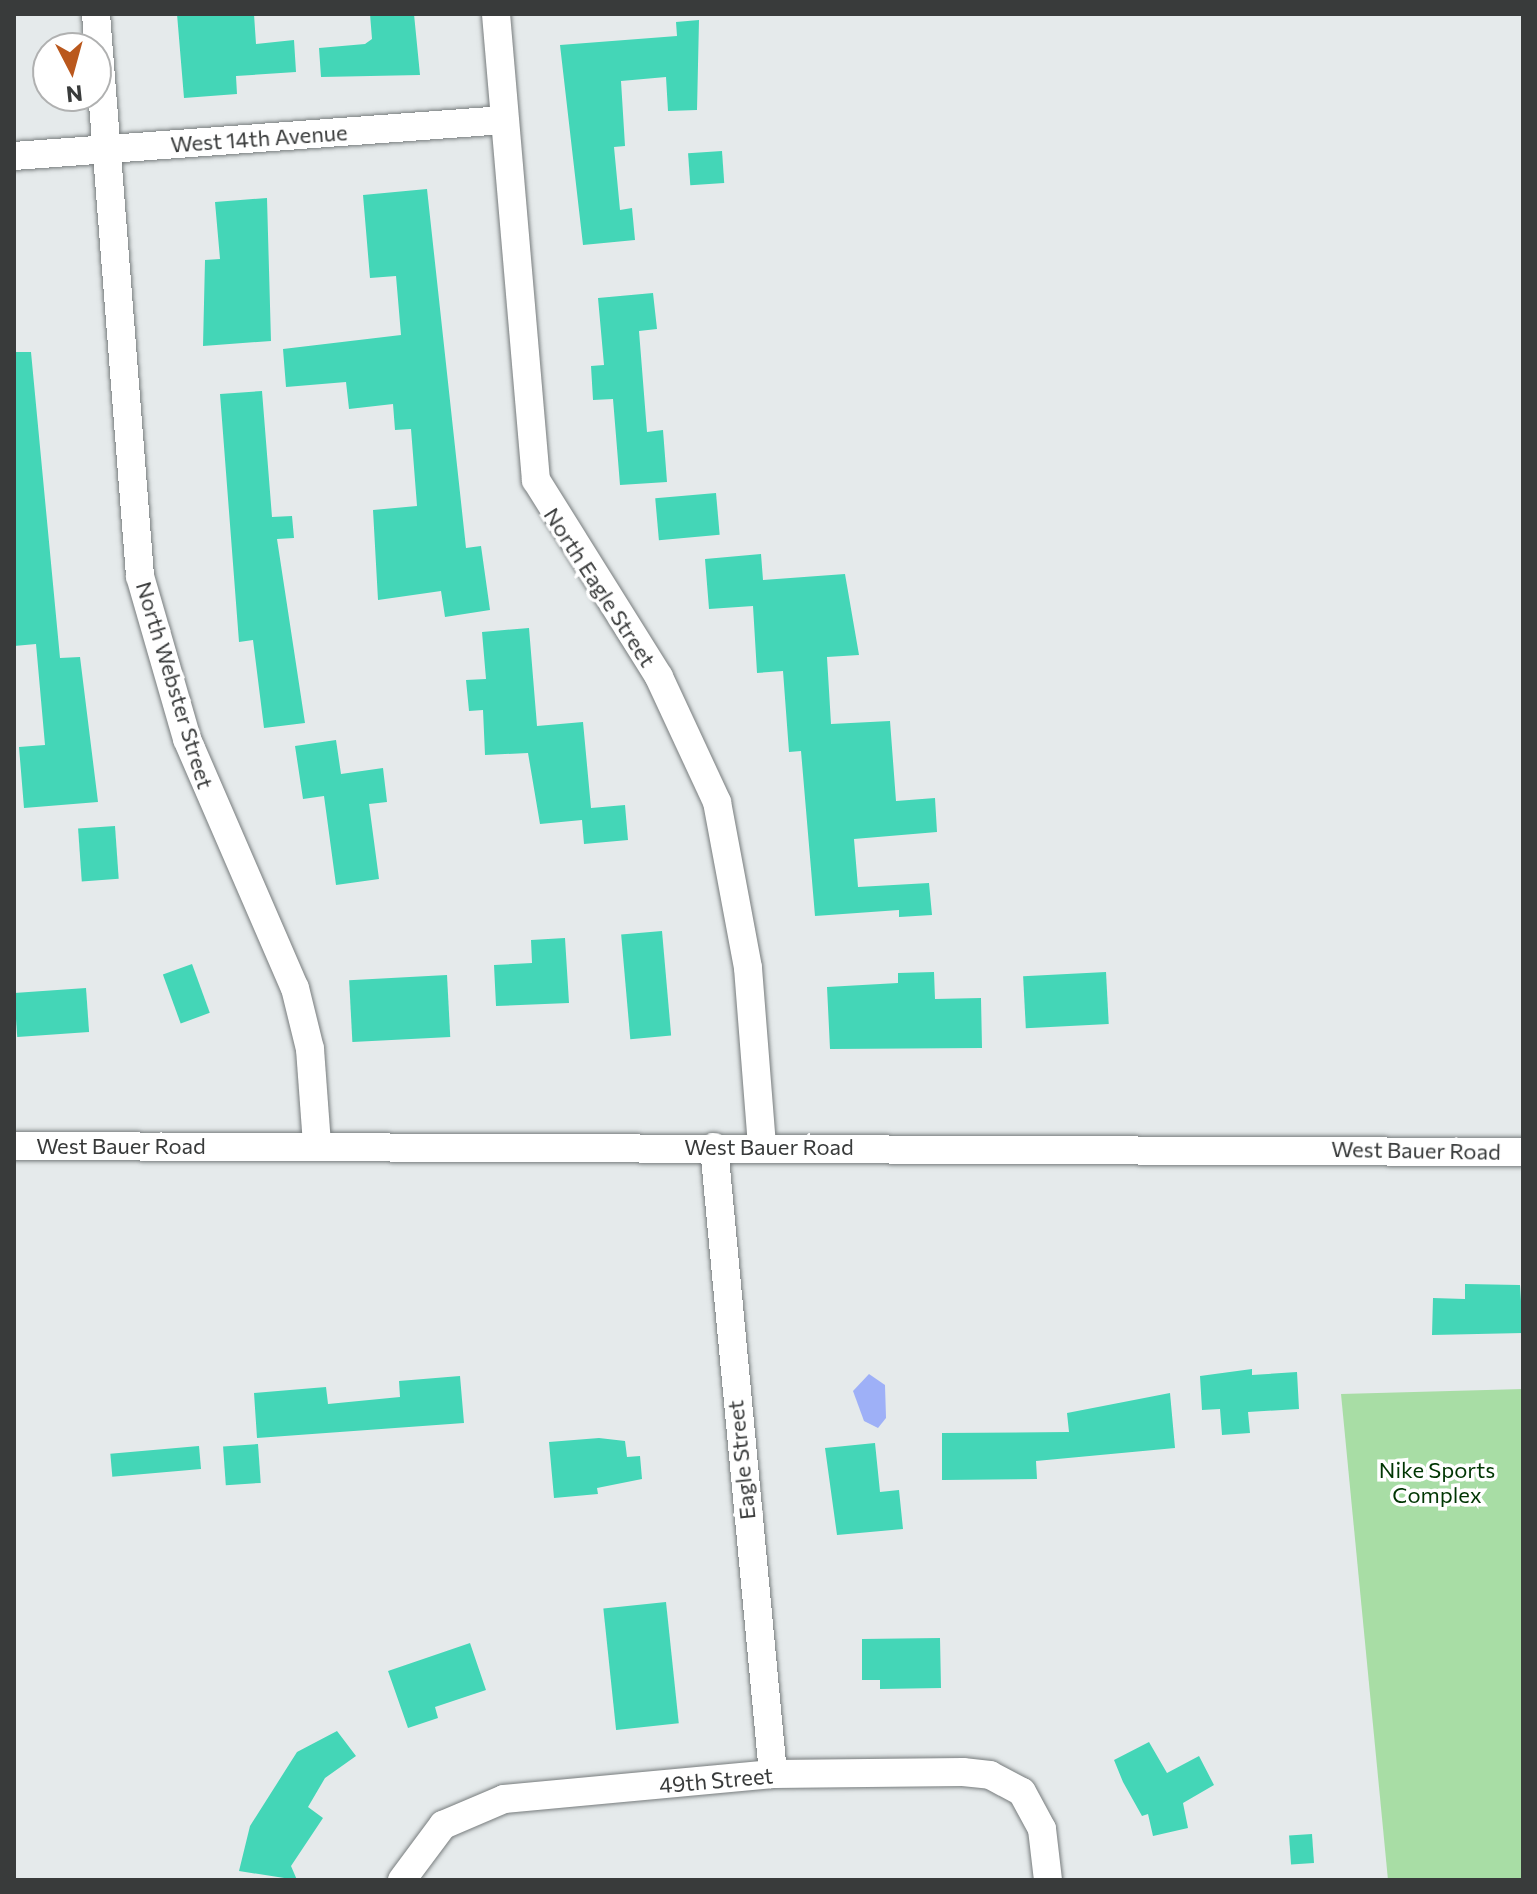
<!DOCTYPE html>
<style>
body{margin:0}
#map{position:relative;width:1537px;height:1894px;overflow:hidden;background:#e5eaeb;font-family:Commissioner,sans-serif}
div>[style]{position:absolute}
.green>*{inset:0;background:#a8dda5}
.water>*{inset:0;background:#9eb0f7}
.building>*{inset:0;background:#44d6b7;transform-origin:0 0}
.roads{filter:drop-shadow(0 0 2px #777c7d) drop-shadow(0 0 2px #777c7d)}
.street>*{height:28px;margin:-14px;padding:0 14px;transform-origin:14px;border-radius:14px;background:#fff}
span{translate:-50% -50%;white-space:nowrap;text-align:center;line-height:1.15;-webkit-text-stroke:7px #fff;paint-order:stroke}
.street-label{font-size:22px;color:#393b3b}
.park-label{font-size:22px;color:#003603}
.frame{position:absolute;inset:0;border:16px solid #393b3b;pointer-events:none}
.north{position:absolute;left:32px;top:32px;width:80px;height:80px;box-sizing:border-box;background:#fff;border:2px solid #b0b1b1;border-radius:50%;rotate:174deg;font-size:22px;font-weight:700;line-height:32px;text-align:center;color:#393b3b}
.north::after{content:'';display:block;margin:auto;width:28px;height:36px;background:#ba581d;clip-path:polygon(50% 0,100% 100%,50% 72%,0 100%)}
</style>
<div id="map">
<div class="green">
<i style="clip-path:polygon(1523px 1389px,1523px 1880px,1388px 1880px,1341px 1394px)"></i>
</div>
<div class="water">
<i style="clip-path:polygon(869px 1374px,885px 1385px,886px 1418px,878px 1428px,864px 1421px,853px 1391px)"></i>
</div>
<div class="building">
<i style="clip-path:polygon(177px 14px,254px 14px,256px 44px,294px 40px,296px 72px,236px 76px,237px 94px,184px 98px)"></i>
<i style="clip-path:polygon(370px 14px,414px 14px,420px 75px,321px 77px,319px 48px,365px 44px,372px 39px)"></i>
<i style="clip-path:polygon(699px 20px,697px 110px,668px 111px,666px 77px,621px 81px,625px 146px,614px 147px,620px 210px,632px 208px,635px 240px,583px 245px,560px 45px,677px 36px,676px 22px)"></i>
<i style="left:722px;top:151px;width:32px;height:34px;rotate:86deg"></i>
<i style="clip-path:polygon(427px 189px,466px 548px,481px 546px,490px 610px,445px 617px,441px 591px,378px 600px,373px 510px,417px 506px,411px 429px,395px 430px,393px 404px,349px 409px,346px 382px,286px 387px,283px 349px,401px 335px,396px 276px,370px 278px,363px 195px)"></i>
<i style="clip-path:polygon(267px 198px,271px 341px,203px 346px,205px 260px,220px 259px,215px 202px)"></i>
<i style="clip-path:polygon(653px 293px,657px 329px,639px 331px,647px 432px,663px 430px,667px 482px,620px 485px,613px 399px,593px 400px,591px 366px,604px 365px,598px 298px)"></i>
<i style="clip-path:polygon(14px 352px,31px 352px,60px 658px,80px 657px,98px 802px,24px 808px,19px 747px,45px 745px,36px 644px,14px 646px)"></i>
<i style="clip-path:polygon(262px 391px,272px 517px,292px 516px,294px 538px,277px 539px,305px 723px,264px 728px,253px 640px,239px 642px,220px 394px)"></i>
<i style="left:716px;top:493px;width:42px;height:61px;rotate:85deg"></i>
<i style="clip-path:polygon(761px 554px,763px 580px,845px 574px,859px 655px,827px 657px,831px 724px,890px 721px,896px 801px,935px 798px,937px 832px,854px 839px,858px 887px,929px 883px,932px 915px,899px 917px,899px 910px,815px 916px,801px 751px,789px 752px,783px 671px,757px 673px,753px 606px,709px 609px,705px 559px)"></i>
<i style="clip-path:polygon(529px 628px,537px 726px,583px 722px,591px 808px,625px 805px,628px 840px,584px 844px,582px 820px,540px 824px,528px 753px,485px 755px,483px 710px,469px 711px,466px 680px,486px 679px,482px 632px)"></i>
<i style="clip-path:polygon(336px 740px,341px 774px,383px 768px,387px 802px,369px 804px,379px 879px,336px 885px,324px 796px,303px 799px,295px 746px)"></i>
<i style="left:115px;top:826px;width:53px;height:37px;rotate:86deg"></i>
<i style="left:662px;top:931px;width:105px;height:41px;rotate:85deg"></i>
<i style="clip-path:polygon(565px 938px,569px 1003px,496px 1006px,494px 965px,532px 963px,531px 940px)"></i>
<i style="left:192px;top:964px;width:52px;height:31px;rotate:70deg"></i>
<i style="clip-path:polygon(934px 972px,935px 999px,981px 998px,982px 1048px,830px 1049px,827px 987px,898px 983px,898px 973px)"></i>
<i style="left:1106px;top:972px;width:52px;height:83px;rotate:87deg"></i>
<i style="left:447px;top:975px;width:62px;height:98px;rotate:87deg"></i>
<i style="left:86px;top:988px;width:44px;height:72px;rotate:86deg"></i>
<i style="clip-path:polygon(1465px 1284px,1520px 1285px,1523px 1333px,1432px 1335px,1433px 1298px,1465px 1299px)"></i>
<i style="clip-path:polygon(1252px 1369px,1252px 1375px,1297px 1372px,1299px 1409px,1248px 1412px,1250px 1433px,1222px 1435px,1220px 1409px,1202px 1410px,1200px 1376px)"></i>
<i style="clip-path:polygon(460px 1376px,464px 1423px,257px 1438px,254px 1393px,326px 1387px,328px 1404px,400px 1397px,399px 1381px)"></i>
<i style="clip-path:polygon(1170px 1393px,1175px 1448px,1036px 1461px,1037px 1479px,942px 1480px,942px 1433px,1069px 1432px,1067px 1413px)"></i>
<i style="clip-path:polygon(599px 1438px,625px 1441px,627px 1457px,640px 1456px,642px 1479px,597px 1488px,598px 1494px,554px 1498px,549px 1442px)"></i>
<i style="clip-path:polygon(875px 1443px,880px 1492px,899px 1490px,903px 1529px,837px 1535px,825px 1448px)"></i>
<i style="left:258px;top:1444px;width:39px;height:35px;rotate:86deg"></i>
<i style="left:199px;top:1446px;width:23px;height:89px;rotate:85deg"></i>
<i style="left:666px;top:1602px;width:122px;height:63px;rotate:84deg"></i>
<i style="clip-path:polygon(940px 1638px,941px 1688px,880px 1689px,880px 1680px,862px 1680px,862px 1639px)"></i>
<i style="clip-path:polygon(470px 1643px,486px 1690px,435px 1707px,438px 1718px,408px 1728px,388px 1671px)"></i>
<i style="clip-path:polygon(337px 1731px,356px 1756px,325px 1778px,308px 1807px,323px 1818px,291px 1866px,297px 1880px,239px 1871px,250px 1826px,297px 1752px)"></i>
<i style="clip-path:polygon(1149px 1742px,1167px 1773px,1199px 1756px,1214px 1785px,1183px 1803px,1188px 1828px,1153px 1836px,1148px 1814px,1142px 1816px,1123px 1782px,1114px 1760px)"></i>
<i style="left:1312px;top:1834px;width:29px;height:23px;rotate:86deg"></i>
</div>
<div class="roads">
<div class="street">
<i style="left:96px;top:14px;width:564px;rotate:85.52deg"></i>
<i style="left:140px;top:576px;width:170px;rotate:73.9deg"></i>
<i style="left:187px;top:739px;width:271px;rotate:66.6deg"></i>
<i style="left:295px;top:988px;width:63px;rotate:76.2deg"></i>
<i style="left:310px;top:1049px;width:96px;rotate:85.8deg"></i>
<i style="left:496px;top:14px;width:468px;rotate:85.1deg"></i>
<i style="left:536px;top:480px;width:232px;rotate:58deg"></i>
<i style="left:659px;top:677px;width:138px;rotate:65.1deg"></i>
<i style="left:717px;top:802px;width:169px;rotate:79.4deg"></i>
<i style="left:748px;top:968px;width:179px;rotate:85.5deg"></i>
<i style="left:14px;top:156px;width:491px;rotate:-4.2deg"></i>
<i style="left:14px;top:1146px;width:1509px;rotate:0.23deg"></i>
<i style="left:714px;top:1147px;width:630px;rotate:84.62deg"></i>
<i style="left:402px;top:1880px;width:69px;rotate:-53.3deg"></i>
<i style="left:443px;top:1825px;width:66px;rotate:-23.1deg"></i>
<i style="left:504px;top:1799px;width:270px;rotate:-5.3deg"></i>
<i style="left:773px;top:1774px;width:190px;rotate:-0.6deg"></i>
<i style="left:963px;top:1772px;width:27px;rotate:6deg"></i>
<i style="left:990px;top:1775px;width:36px;rotate:28deg"></i>
<i style="left:1022px;top:1792px;width:42px;rotate:61.6deg"></i>
<i style="left:1042px;top:1829px;width:51px;rotate:83.3deg"></i>
</div>
</div>
<div class="street-label">
<span style="left:259px;top:138px;rotate:-4deg">West 14th Avenue</span>
<span style="left:600px;top:587px;rotate:57deg">North Eagle Street</span>
<span style="left:175px;top:685px;rotate:73deg">North Webster Street</span>
<span style="left:121px;top:1146px">West Bauer Road</span>
<span style="left:769px;top:1147px">West Bauer Road</span>
<span style="left:1416px;top:1150px;rotate:1deg">West Bauer Road</span>
<span style="left:741px;top:1460px;rotate:-96deg">Eagle Street</span>
<span style="left:716px;top:1780px;rotate:-5deg">49th Street</span>
</div>
<div class="park-label">
<span style="left:1437px;top:1482px">Nike Sports<br>Complex</span>
</div>
<div class="frame"></div>
<div class="north">N</div>
</div>
